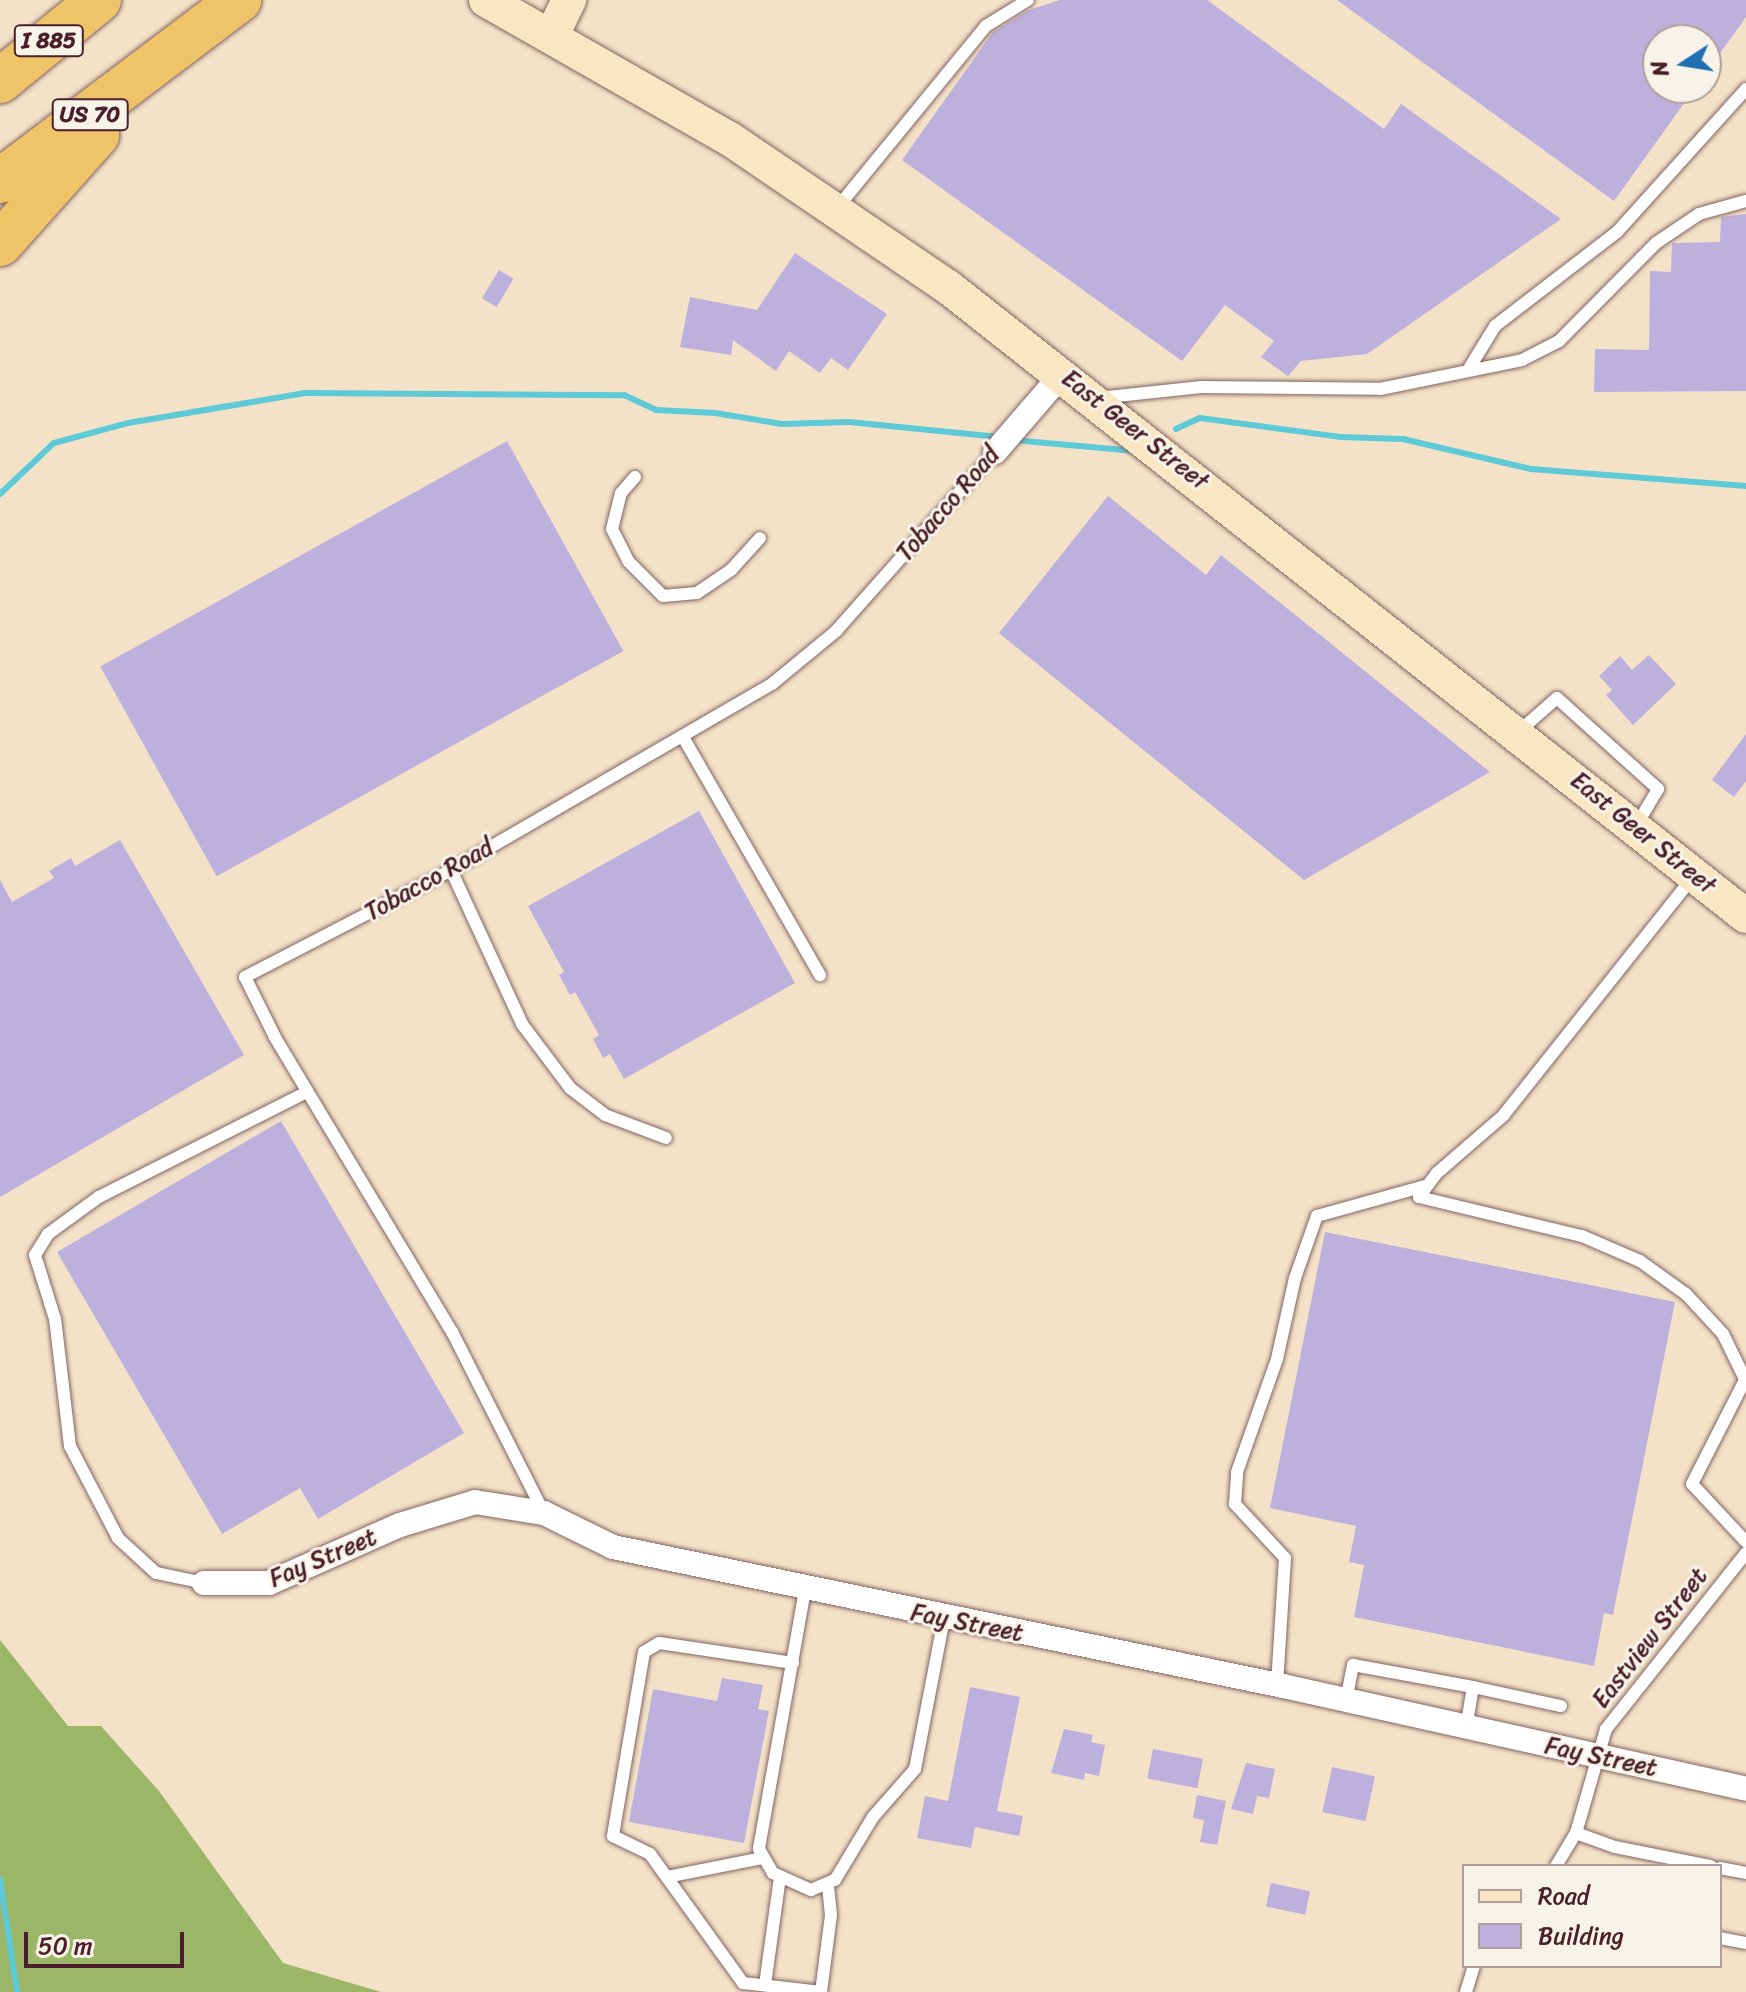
<!DOCTYPE html>
<style>
body{margin:0}
#map{position:relative;width:1746px;height:1992px;overflow:hidden;background:#f3e2c8;font-family:Sriracha,sans-serif}
div>[style]{position:absolute}
.forest>*{inset:0;background:#9cb667}
.stream>*{height:6px;margin:-3px;padding:0 3px;transform-origin:3px;border-radius:3px;background:#5ec9d7}
.building>*{inset:0;background:#beb0dc;transform-origin:0 0}
.roads{filter:drop-shadow(0 0 2px #856362) drop-shadow(0 0 2px #856362)}
.lane>*{height:12px;margin:-6px;padding:0 6px;transform-origin:6px;border-radius:6px;background:#fff}
.street>*{height:24px;margin:-12px;padding:0 12px;transform-origin:12px;border-radius:12px;background:#fff}
.secondary>*{height:34px;margin:-17px;padding:0 17px;transform-origin:17px;border-radius:17px;background:#f9e7c3}
.highway>*{height:44px;margin:-22px;padding:0 22px;transform-origin:22px;border-radius:22px;background:#efc469}
span{translate:-50% -50%;white-space:nowrap;text-align:center;line-height:1.15;-webkit-text-stroke:6px #f7f3e8;paint-order:stroke}
.shield-label span{padding:2px 6px;background:#f7f3e8;border:2px solid;border-radius:6px;-webkit-text-stroke-width:0}
.shield-label{font-size:22px;color:#4a1f2b;font-weight:700}
.street-label{font-size:24px;color:#4a1f2b}
.legend{position:absolute;left:1462px;top:1864px;width:260px;height:104px;box-sizing:border-box;background:#f7f3e8;border:2px solid #b29e9c;margin:0;padding:10px 14px;list-style:none;font-size:24px;color:#4a1f2b}
.legend li{display:flex;align-items:center;gap:16px;height:40px}
.legend b{width:40px;border:2px solid #b29e9c}
.north{position:absolute;left:1642px;top:24px;width:80px;height:80px;box-sizing:border-box;background:#f7f3e8;border:2px solid #b29e9c;border-radius:50%;rotate:258deg;font-size:22px;font-weight:700;line-height:32px;text-align:center;color:#4a1f2b}
.north::after{content:'';display:block;margin:auto;width:28px;height:36px;background:#1f6fb2;clip-path:polygon(50% 0,100% 100%,50% 72%,0 100%)}
.scale{position:absolute;left:24px;top:1932px;width:160px;height:36px;box-sizing:border-box;border:4px solid #4a1f2b;border-top:0;padding-left:10px;font-size:24px;line-height:28px;white-space:nowrap;color:#4a1f2b;-webkit-text-stroke:6px #f7f3e8;paint-order:stroke}
</style>
<div id="map">
<div class="forest">
<i style="clip-path:polygon(0 1640px,68px 1726px,101px 1726px,159px 1791px,283px 1963px,381px 1992px,0 1992px)"></i>
</div>
<div class="stream">
<i style="left:1176px;top:429px;width:26px;rotate:-25deg"></i>
<i style="left:1200px;top:418px;width:141px;rotate:7.7deg"></i>
<i style="left:1340px;top:437px;width:63px;rotate:1.8deg"></i>
<i style="left:1403px;top:439px;width:131px;rotate:13.2deg"></i>
<i style="left:1531px;top:469px;width:216px;rotate:4.5deg"></i>
<i style="left:1014px;top:440px;width:121px;rotate:5.2deg"></i>
<i style="left:0;top:494px;width:74px;rotate:-43.4deg"></i>
<i style="left:54px;top:443px;width:77px;rotate:-15.1deg"></i>
<i style="left:128px;top:423px;width:181px;rotate:-9.6deg"></i>
<i style="left:306px;top:393px;width:318px;rotate:0.4deg"></i>
<i style="left:624px;top:395px;width:35px;rotate:25deg"></i>
<i style="left:656px;top:410px;width:59px;rotate:2.9deg"></i>
<i style="left:715px;top:413px;width:68px;rotate:9.3deg"></i>
<i style="left:782px;top:424px;width:67px;rotate:-1.7deg"></i>
<i style="left:849px;top:422px;width:151px;rotate:5.7deg"></i>
<i style="left:0;top:1879px;width:114px;rotate:81.4deg"></i>
</div>
<div class="building">
<i style="clip-path:polygon(1060px 0,1207px 0,1384px 129px,1401px 104px,1561px 219px,1367px 354px,1301px 361px,1288px 376px,1261px 357px,1274px 341px,1225px 305px,1182px 361px,902px 160px,993px 32px,1029px 10px)"></i>
<i style="clip-path:polygon(1337px 0,1746px 0,1746px 17px,1706px 73px,1706px 40px,1658px 40px,1658px 88px,1695px 88px,1614px 201px)"></i>
<i style="clip-path:polygon(1746px 214px,1746px 391px,1594px 392px,1595px 349px,1649px 350px,1650px 271px,1671px 272px,1672px 243px,1720px 242px,1721px 217px)"></i>
<i style="clip-path:polygon(795px 253px,887px 314px,848px 370px,831px 358px,820px 373px,789px 351px,776px 371px,733px 340px,731px 355px,680px 347px,690px 297px,757px 310px)"></i>
<i style="left:499px;top:270px;width:17px;height:33px;rotate:31deg"></i>
<i style="left:507px;top:441px;width:240px;height:465px;rotate:61deg"></i>
<i style="clip-path:polygon(1108px 496px,1206px 575px,1221px 555px,1490px 772px,1304px 880px,999px 633px)"></i>
<i style="clip-path:polygon(1649px 655px,1676px 684px,1633px 725px,1606px 695px,1612px 690px,1599px 676px,1620px 656px,1632px 670px)"></i>
<i style="clip-path:polygon(1746px 734px,1746px 781px,1734px 797px,1712px 780px)"></i>
<i style="clip-path:polygon(699px 811px,795px 983px,624px 1079px,610px 1054px,603px 1058px,593px 1039px,599px 1035px,575px 992px,570px 995px,559px 975px,564px 972px,528px 906px)"></i>
<i style="clip-path:polygon(120px 840px,244px 1055px,0 1197px,0 880px,12px 902px,54px 878px,49px 871px,71px 858px,75px 866px)"></i>
<i style="clip-path:polygon(281px 1121px,464px 1433px,318px 1519px,300px 1488px,222px 1534px,57px 1252px)"></i>
<i style="clip-path:polygon(1325px 1232px,1675px 1302px,1613px 1615px,1604px 1613px,1594px 1666px,1354px 1617px,1364px 1565px,1349px 1562px,1356px 1526px,1270px 1508px)"></i>
<i style="clip-path:polygon(722px 1678px,763px 1685px,758px 1709px,769px 1711px,744px 1843px,629px 1822px,653px 1689px,717px 1701px)"></i>
<i style="clip-path:polygon(970px 1687px,1020px 1697px,997px 1811px,1023px 1816px,1019px 1836px,975px 1827px,971px 1848px,917px 1838px,925px 1796px,948px 1801px)"></i>
<i style="clip-path:polygon(1064px 1729px,1093px 1735px,1091px 1742px,1105px 1745px,1099px 1776px,1085px 1773px,1084px 1780px,1051px 1773px)"></i>
<i style="left:1153px;top:1749px;width:51px;height:30px;rotate:11deg"></i>
<i style="clip-path:polygon(1246px 1763px,1275px 1769px,1269px 1798px,1257px 1796px,1253px 1814px,1231px 1809px)"></i>
<i style="left:1332px;top:1767px;width:44px;height:46px;rotate:12deg"></i>
<i style="clip-path:polygon(1197px 1795px,1226px 1801px,1217px 1845px,1200px 1842px,1204px 1820px,1193px 1818px)"></i>
<i style="left:1271px;top:1883px;width:40px;height:24px;rotate:12deg"></i>
</div>
<div class="roads">
<div class="lane">
<i style="left:837px;top:208px;width:235px;rotate:-50.7deg"></i>
<i style="left:986px;top:26px;width:49px;rotate:-31.8deg"></i>
<i style="left:1470px;top:367px;width:48px;rotate:-58.6deg"></i>
<i style="left:1495px;top:326px;width:154px;rotate:-37.6deg"></i>
<i style="left:1617px;top:232px;width:193px;rotate:-47.9deg"></i>
<i style="left:1098px;top:398px;width:104px;rotate:-6.1deg"></i>
<i style="left:1201px;top:387px;width:179px;rotate:0.6deg"></i>
<i style="left:1380px;top:389px;width:145px;rotate:-11.5deg"></i>
<i style="left:1522px;top:360px;width:42px;rotate:-27.2deg"></i>
<i style="left:1559px;top:341px;width:138px;rotate:-45.3deg"></i>
<i style="left:1656px;top:243px;width:52px;rotate:-34deg"></i>
<i style="left:1699px;top:214px;width:49px;rotate:-15.5deg"></i>
<i style="left:635px;top:477px;width:21px;rotate:131deg"></i>
<i style="left:621px;top:493px;width:37px;rotate:104deg"></i>
<i style="left:612px;top:529px;width:37px;rotate:63deg"></i>
<i style="left:629px;top:562px;width:48px;rotate:45deg"></i>
<i style="left:663px;top:596px;width:34px;rotate:-5deg"></i>
<i style="left:697px;top:593px;width:41px;rotate:-34.1deg"></i>
<i style="left:731px;top:570px;width:43px;rotate:-47.8deg"></i>
<i style="left:1517px;top:733px;width:53px;rotate:-41.2deg"></i>
<i style="left:1557px;top:698px;width:136px;rotate:42deg"></i>
<i style="left:1658px;top:789px;width:43px;rotate:120.7deg"></i>
<i style="left:683px;top:737px;width:275px;rotate:60.1deg"></i>
<i style="left:451px;top:870px;width:170px;rotate:65.2deg"></i>
<i style="left:522px;top:1024px;width:80px;rotate:53.1deg"></i>
<i style="left:570px;top:1088px;width:44px;rotate:37.6deg"></i>
<i style="left:605px;top:1115px;width:65px;rotate:20.7deg"></i>
<i style="left:1693px;top:877px;width:304px;rotate:128.5deg"></i>
<i style="left:1504px;top:1115px;width:89px;rotate:139.1deg"></i>
<i style="left:1437px;top:1173px;width:30px;rotate:127deg"></i>
<i style="left:1419px;top:1197px;width:168px;rotate:13.5deg"></i>
<i style="left:1582px;top:1236px;width:63px;rotate:23.3deg"></i>
<i style="left:1640px;top:1261px;width:57px;rotate:35.7deg"></i>
<i style="left:1686px;top:1294px;width:54px;rotate:47.2deg"></i>
<i style="left:1723px;top:1334px;width:48px;rotate:64deg"></i>
<i style="left:1746px;top:1378px;width:119px;rotate:117deg"></i>
<i style="left:1692px;top:1484px;width:79px;rotate:47deg"></i>
<i style="left:544px;top:1513px;width:203px;rotate:-116.9deg"></i>
<i style="left:452px;top:1332px;width:344px;rotate:-121deg"></i>
<i style="left:275px;top:1037px;width:67px;rotate:-116.6deg"></i>
<i style="left:245px;top:977px;width:232px;rotate:-27.4deg"></i>
<i style="left:451px;top:870px;width:372px;rotate:-30.1deg"></i>
<i style="left:773px;top:683px;width:82px;rotate:-39.5deg"></i>
<i style="left:836px;top:631px;width:239px;rotate:-48.4deg"></i>
<i style="left:204px;top:1583px;width:49px;rotate:-168.2deg"></i>
<i style="left:156px;top:1573px;width:52px;rotate:-137.4deg"></i>
<i style="left:118px;top:1538px;width:104px;rotate:-117.6deg"></i>
<i style="left:70px;top:1446px;width:128px;rotate:-96.7deg"></i>
<i style="left:55px;top:1319px;width:67px;rotate:-107.4deg"></i>
<i style="left:35px;top:1255px;width:25px;rotate:-58deg"></i>
<i style="left:48px;top:1234px;width:63px;rotate:-36deg"></i>
<i style="left:99px;top:1197px;width:233px;rotate:-26.8deg"></i>
<i style="left:805px;top:1590px;width:263px;rotate:100.1deg"></i>
<i style="left:759px;top:1849px;width:28px;rotate:60deg"></i>
<i style="left:773px;top:1873px;width:42px;rotate:24.1deg"></i>
<i style="left:811px;top:1890px;width:26px;rotate:-23deg"></i>
<i style="left:835px;top:1880px;width:74px;rotate:-58.9deg"></i>
<i style="left:873px;top:1817px;width:64px;rotate:-48.8deg"></i>
<i style="left:915px;top:1769px;width:154px;rotate:-79.1deg"></i>
<i style="left:793px;top:1663px;width:135px;rotate:-171.5deg"></i>
<i style="left:659px;top:1643px;width:17px;rotate:149deg"></i>
<i style="left:644px;top:1652px;width:187px;rotate:99.6deg"></i>
<i style="left:613px;top:1836px;width:41px;rotate:25.9deg"></i>
<i style="left:650px;top:1854px;width:159px;rotate:54.2deg"></i>
<i style="left:743px;top:1983px;width:79px;rotate:6.6deg"></i>
<i style="left:821px;top:1992px;width:78px;rotate:-82.6deg"></i>
<i style="left:831px;top:1915px;width:28px;rotate:-96deg"></i>
<i style="left:1277px;top:1685px;width:127px;rotate:-86.4deg"></i>
<i style="left:1285px;top:1558px;width:74px;rotate:-132.8deg"></i>
<i style="left:1235px;top:1504px;width:32px;rotate:-86deg"></i>
<i style="left:1237px;top:1472px;width:120px;rotate:-70.5deg"></i>
<i style="left:1277px;top:1359px;width:83px;rotate:-77.5deg"></i>
<i style="left:1295px;top:1278px;width:66px;rotate:-70.5deg"></i>
<i style="left:1317px;top:1216px;width:112px;rotate:-15.5deg"></i>
<i style="left:1473px;top:1687px;width:90px;rotate:12.2deg"></i>
<i style="left:1346px;top:1701px;width:37px;rotate:-79deg"></i>
<i style="left:1353px;top:1665px;width:122px;rotate:10.4deg"></i>
<i style="left:1473px;top:1687px;width:42px;rotate:99.7deg"></i>
<i style="left:1576px;top:1833px;width:41px;rotate:19.7deg"></i>
<i style="left:1615px;top:1847px;width:98px;rotate:11.2deg"></i>
<i style="left:1556px;top:1866px;width:39px;rotate:-59deg"></i>
<i style="left:1576px;top:1833px;width:108px;rotate:-73.9deg"></i>
<i style="left:1606px;top:1729px;width:225px;rotate:-51.5deg"></i>
<i style="left:1720px;top:1868px;width:26px;rotate:11deg"></i>
<i style="left:667px;top:1877px;width:97px;rotate:-11.3deg"></i>
<i style="left:1720px;top:1938px;width:26px;rotate:11deg"></i>
<i style="left:765px;top:1985px;width:109px;rotate:-82.1deg"></i>
<i style="left:1466px;top:1992px;width:27px;rotate:-73deg"></i>
</div>
<div class="street">
<i style="left:995px;top:452px;width:104px;rotate:-49.3deg"></i>
<i style="left:204px;top:1583px;width:65px"></i>
<i style="left:269px;top:1583px;width:143px;rotate:-23.9deg"></i>
<i style="left:400px;top:1525px;width:78px;rotate:-17deg"></i>
<i style="left:475px;top:1502px;width:70px;rotate:9.1deg"></i>
<i style="left:544px;top:1513px;width:77px;rotate:26.2deg"></i>
<i style="left:613px;top:1547px;width:684px;rotate:11.72deg"></i>
<i style="left:1283px;top:1686px;width:474px;rotate:12.5deg"></i>
</div>
<div class="secondary">
<i style="left:486px;top:0;width:281px;rotate:29.7deg"></i>
<i style="left:730px;top:139px;width:263px;rotate:34.2deg"></i>
<i style="left:948px;top:287px;width:1016px;rotate:38.25deg"></i>
<i style="left:552px;top:35px;width:39px;rotate:-64deg"></i>
</div>
<div class="highway">
<i style="left:0;top:81px;width:128px;rotate:-39.3deg"></i>
<i style="left:0;top:181px;width:300px;rotate:-37.1deg"></i>
<i style="left:0;top:244px;width:146px;rotate:-48.3deg"></i>
</div>
</div>
<div class="shield-label">
<span style="left:49px;top:41px">I 885</span>
<span style="left:90px;top:115px">US 70</span>
</div>
<div class="street-label">
<span style="left:1135px;top:430px;rotate:38deg">East Geer Street</span>
<span style="left:948px;top:504px;rotate:-49deg">Tobacco Road</span>
<span style="left:1643px;top:833px;rotate:39deg">East Geer Street</span>
<span style="left:429px;top:880px;rotate:-29deg">Tobacco Road</span>
<span style="left:323px;top:1558px;rotate:-23deg">Fay Street</span>
<span style="left:967px;top:1623px;rotate:11deg">Fay Street</span>
<span style="left:1650px;top:1638px;rotate:-52deg">Eastview Street</span>
<span style="left:1601px;top:1757px;rotate:12deg">Fay Street</span>
</div>
<ul class="legend">
<li><b style="height:10px;background:#f9e7c3"></b>Road</li>
<li><b style="height:22px;background:#beb0dc"></b>Building</li>
</ul>
<div class="north">N</div>
<div class="scale">50 m</div>
</div>
